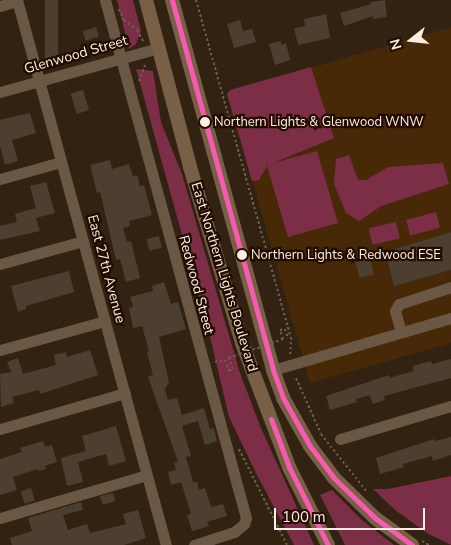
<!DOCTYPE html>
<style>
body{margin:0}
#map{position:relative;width:451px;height:545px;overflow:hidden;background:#322211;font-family:"Nunito Sans",sans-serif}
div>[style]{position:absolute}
.built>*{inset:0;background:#472908}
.green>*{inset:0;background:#7c2e47;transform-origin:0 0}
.building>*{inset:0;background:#4c3f30;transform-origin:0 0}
.path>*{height:2px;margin-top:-1px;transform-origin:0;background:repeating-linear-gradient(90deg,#6d5e4f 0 2.5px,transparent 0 5px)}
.minor>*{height:11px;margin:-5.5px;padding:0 5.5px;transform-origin:5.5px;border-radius:5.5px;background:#6b5844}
.major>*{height:14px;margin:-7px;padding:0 7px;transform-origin:7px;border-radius:7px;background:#786047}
.path-bridge>*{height:2px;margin-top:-1px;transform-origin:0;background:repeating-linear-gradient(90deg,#6d5e4f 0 2.5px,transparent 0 5px)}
.bus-1>*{height:5px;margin:-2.5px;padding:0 2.5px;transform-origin:2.5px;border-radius:2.5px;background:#f75aaf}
.dots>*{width:14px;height:14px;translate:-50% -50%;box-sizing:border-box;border:2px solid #220c00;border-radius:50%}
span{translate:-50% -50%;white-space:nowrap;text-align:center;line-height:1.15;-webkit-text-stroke:4.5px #220c00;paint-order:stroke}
.bus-label{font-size:13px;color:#fbeee4}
.left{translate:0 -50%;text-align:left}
.street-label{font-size:14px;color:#fbeee4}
.north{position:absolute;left:386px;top:15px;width:50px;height:50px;-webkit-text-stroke:4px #220c00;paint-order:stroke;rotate:254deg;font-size:14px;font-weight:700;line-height:20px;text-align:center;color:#fbeee4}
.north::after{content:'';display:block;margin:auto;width:18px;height:22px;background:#fbeee4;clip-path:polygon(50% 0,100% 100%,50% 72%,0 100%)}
.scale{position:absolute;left:274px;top:508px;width:151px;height:22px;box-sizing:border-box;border:2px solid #fbeee4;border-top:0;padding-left:6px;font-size:15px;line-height:18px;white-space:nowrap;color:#fbeee4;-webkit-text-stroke:4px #220c00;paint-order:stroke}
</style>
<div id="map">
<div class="built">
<i style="clip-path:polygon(451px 27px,451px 232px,385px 252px,394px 286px,451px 270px,451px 343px,310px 383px,227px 92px)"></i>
</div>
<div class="green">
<i style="clip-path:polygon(117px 0,133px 0,141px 31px,136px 44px,129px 49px)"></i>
<i style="clip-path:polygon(311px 67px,334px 138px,273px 163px,317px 151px,338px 223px,288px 237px,267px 166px,259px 180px,252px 181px,227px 94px,230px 90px)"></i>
<i style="clip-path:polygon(136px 69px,153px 71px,161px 122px,182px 174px,240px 373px,261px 428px,314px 545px,294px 545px,257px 475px,229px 417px,209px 332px)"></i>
<i style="clip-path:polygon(349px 155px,358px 180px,366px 180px,388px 167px,443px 163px,449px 184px,381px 206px,359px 221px,346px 213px,334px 184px,336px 159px)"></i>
<i style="left:436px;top:212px;width:16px;height:31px;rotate:75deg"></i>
<i style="left:396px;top:222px;width:17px;height:28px;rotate:77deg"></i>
<i style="clip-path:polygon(451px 476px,451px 545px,427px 533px,395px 510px,373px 489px,388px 489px)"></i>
<i style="clip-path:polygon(332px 490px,363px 521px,394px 545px,345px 545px,320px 495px)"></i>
</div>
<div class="building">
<i style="left:45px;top:0;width:13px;height:62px"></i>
<i style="clip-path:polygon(385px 0,387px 17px,373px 19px,373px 16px,344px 26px,340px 13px,371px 4px,371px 2px)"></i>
<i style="clip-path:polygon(326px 14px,330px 38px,298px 45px,294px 28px,305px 26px,304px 19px)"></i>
<i style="clip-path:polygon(240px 20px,243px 31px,252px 29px,256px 42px,234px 48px,227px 24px)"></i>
<i style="left:96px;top:27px;width:10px;height:14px;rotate:73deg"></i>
<i style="clip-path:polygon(281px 41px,282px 45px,286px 43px,290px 60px,275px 65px,269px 44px)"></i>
<i style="left:83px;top:90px;width:21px;height:13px;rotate:73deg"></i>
<i style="clip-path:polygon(30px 113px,36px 133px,12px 140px,18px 161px,5px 165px,0 146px,0 120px)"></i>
<i style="clip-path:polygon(110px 160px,112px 169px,129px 164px,133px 176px,137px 175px,140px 186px,144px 185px,152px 215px,129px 221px,130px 226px,123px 228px,127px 242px,131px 241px,140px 278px,126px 282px,120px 259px,116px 260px,100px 192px,97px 193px,90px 165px)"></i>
<i style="clip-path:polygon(46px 182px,55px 213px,36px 218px,40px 231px,0 240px,0 226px,17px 222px,15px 214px,36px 208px,30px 186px)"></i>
<i style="clip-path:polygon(451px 232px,451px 270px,394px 286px,385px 252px)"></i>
<i style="left:159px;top:236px;width:12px;height:13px;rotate:76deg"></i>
<i style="left:369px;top:253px;width:22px;height:15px;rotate:77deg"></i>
<i style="clip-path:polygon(69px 271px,74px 292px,26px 306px,26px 309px,18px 312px,11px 286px)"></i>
<i style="clip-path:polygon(164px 282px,171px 304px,178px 302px,186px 329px,159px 337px,169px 382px,165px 389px,168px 400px,177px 398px,182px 415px,204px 408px,210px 429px,214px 428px,217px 441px,205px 445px,198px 421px,182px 426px,191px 456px,186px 457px,193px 482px,197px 482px,199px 490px,205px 488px,211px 507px,223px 504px,227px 516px,207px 522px,209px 526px,192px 531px,187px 515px,191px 514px,181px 482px,171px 485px,168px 472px,176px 470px,174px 463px,178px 462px,148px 377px,153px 375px,147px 352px,149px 351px,142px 326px,133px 328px,129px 308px,133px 307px,130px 297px,153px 291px,152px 286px)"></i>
<i style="clip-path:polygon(90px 350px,98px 375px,40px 394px,39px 390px,12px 397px,14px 403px,1px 407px,0 374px,11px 372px,7px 362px,18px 358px,23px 374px,56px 365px,54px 355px,66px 352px,67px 357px)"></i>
<i style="clip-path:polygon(451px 359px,451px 378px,384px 396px,385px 400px,373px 404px,370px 395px,356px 399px,357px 402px,330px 410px,326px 396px,389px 375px,389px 378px,414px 371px,413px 366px,431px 361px,432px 364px)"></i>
<i style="clip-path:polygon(116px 426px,126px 461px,109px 466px,106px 454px,78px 462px,83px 482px,67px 486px,61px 458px,86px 451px,82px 436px)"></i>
<i style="clip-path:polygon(451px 437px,451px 455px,433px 461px,432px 456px,403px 464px,404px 467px,380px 474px,376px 458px,434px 439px,435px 441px)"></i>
<i style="clip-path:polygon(43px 441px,45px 447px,52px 445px,57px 462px,45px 466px,46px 469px,39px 471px,38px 469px,13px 477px,17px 490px,0 495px,0 459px,22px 452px,20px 448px)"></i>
<i style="left:31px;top:488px;width:13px;height:11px;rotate:72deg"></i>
<i style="clip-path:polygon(113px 493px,115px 501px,103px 505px,100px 496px)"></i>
<i style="clip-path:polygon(81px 502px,83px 510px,63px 515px,68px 530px,87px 524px,90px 533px,126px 524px,123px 514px,138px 510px,146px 538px,124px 545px,12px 545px,10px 538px,32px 531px,28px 518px)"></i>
</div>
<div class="path">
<i style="left:196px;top:0;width:350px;rotate:74.3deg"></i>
<i style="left:291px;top:337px;width:17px;rotate:93deg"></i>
<i style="left:119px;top:9px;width:12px;rotate:66deg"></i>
<i style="left:124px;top:20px;width:16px;rotate:38deg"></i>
<i style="left:137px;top:30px;width:13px;rotate:61deg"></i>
<i style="left:139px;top:81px;width:17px;rotate:-69deg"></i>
<i style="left:283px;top:339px;width:9px;rotate:-108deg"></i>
<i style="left:280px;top:330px;width:5px;rotate:-11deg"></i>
<i style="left:285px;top:329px;width:9px;rotate:72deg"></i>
<i style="left:215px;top:362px;width:10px;rotate:-11deg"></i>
<i style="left:225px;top:360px;width:12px;rotate:70deg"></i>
<i style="left:229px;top:371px;width:4px;rotate:-27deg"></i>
<i style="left:233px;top:369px;width:12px;rotate:-110deg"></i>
<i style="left:296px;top:378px;width:61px;rotate:65.9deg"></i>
<i style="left:321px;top:434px;width:74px;rotate:51.6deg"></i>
<i style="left:239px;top:449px;width:107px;rotate:63.4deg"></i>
<i style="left:422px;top:541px;width:8px;rotate:30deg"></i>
</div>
<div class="minor">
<i style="left:17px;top:0;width:565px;rotate:74.71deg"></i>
<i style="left:105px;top:0;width:537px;rotate:74.77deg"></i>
<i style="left:246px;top:518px;width:6px;rotate:108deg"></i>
<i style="left:244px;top:524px;width:13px;rotate:141deg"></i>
<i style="left:234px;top:532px;width:42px;rotate:162deg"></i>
<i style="left:0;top:6px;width:18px;rotate:-16deg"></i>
<i style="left:0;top:92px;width:165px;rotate:-15.5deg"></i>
<i style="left:0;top:179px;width:63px;rotate:-15.6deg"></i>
<i style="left:0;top:264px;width:86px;rotate:-15.5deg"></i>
<i style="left:401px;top:332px;width:22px;rotate:-106deg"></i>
<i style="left:395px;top:311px;width:8px;rotate:-60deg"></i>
<i style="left:399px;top:304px;width:55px;rotate:-18.1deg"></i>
<i style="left:0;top:350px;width:109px;rotate:-15.4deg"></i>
<i style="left:273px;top:370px;width:185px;rotate:-16.3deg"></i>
<i style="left:0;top:429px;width:130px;rotate:-16.1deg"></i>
<i style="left:340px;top:439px;width:116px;rotate:-16.6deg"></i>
<i style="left:0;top:518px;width:153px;rotate:-16.3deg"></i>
</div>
<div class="major">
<i style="left:146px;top:0;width:173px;rotate:75.2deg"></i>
<i style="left:190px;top:167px;width:184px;rotate:73.5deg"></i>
<i style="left:242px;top:343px;width:133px;rotate:69.2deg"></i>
<i style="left:289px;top:467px;width:87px;rotate:63.4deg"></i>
<i style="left:172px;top:0;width:384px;rotate:74.7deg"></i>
<i style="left:273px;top:370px;width:30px;rotate:70deg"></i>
<i style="left:283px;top:398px;width:55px;rotate:60.6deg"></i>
<i style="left:310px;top:446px;width:40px;rotate:53deg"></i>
<i style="left:334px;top:478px;width:57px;rotate:44.3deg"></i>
<i style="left:375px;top:518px;width:46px;rotate:36.1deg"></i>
</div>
<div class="path-bridge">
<i style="left:229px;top:358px;width:57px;rotate:-19.4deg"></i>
</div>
<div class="bus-1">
<i style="left:172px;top:0;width:384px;rotate:74.7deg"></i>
<i style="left:273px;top:370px;width:30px;rotate:70deg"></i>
<i style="left:283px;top:398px;width:55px;rotate:60.6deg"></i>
<i style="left:310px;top:446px;width:40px;rotate:53deg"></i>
<i style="left:334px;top:478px;width:57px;rotate:44.3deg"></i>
<i style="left:375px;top:518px;width:46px;rotate:36.1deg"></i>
<i style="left:271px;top:419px;width:51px;rotate:69.4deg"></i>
<i style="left:289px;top:467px;width:87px;rotate:63.4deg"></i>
</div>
<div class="dots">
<i style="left:205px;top:122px;background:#fbeee4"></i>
<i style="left:242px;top:255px;background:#fbeee4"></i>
</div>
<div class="bus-label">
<span class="left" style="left:214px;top:122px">Northern Lights &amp; Glenwood WNW</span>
<span class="left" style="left:251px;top:255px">Northern Lights &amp; Redwood ESE</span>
</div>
<div class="street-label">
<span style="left:76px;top:55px;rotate:-16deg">Glenwood Street</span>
<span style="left:106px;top:269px;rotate:75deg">East 27th Avenue</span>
<span style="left:224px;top:277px;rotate:73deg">East Northern Lights Boulevard</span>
<span style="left:196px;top:285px;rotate:75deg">Redwood Street</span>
</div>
<div class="north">N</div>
<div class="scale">100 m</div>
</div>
